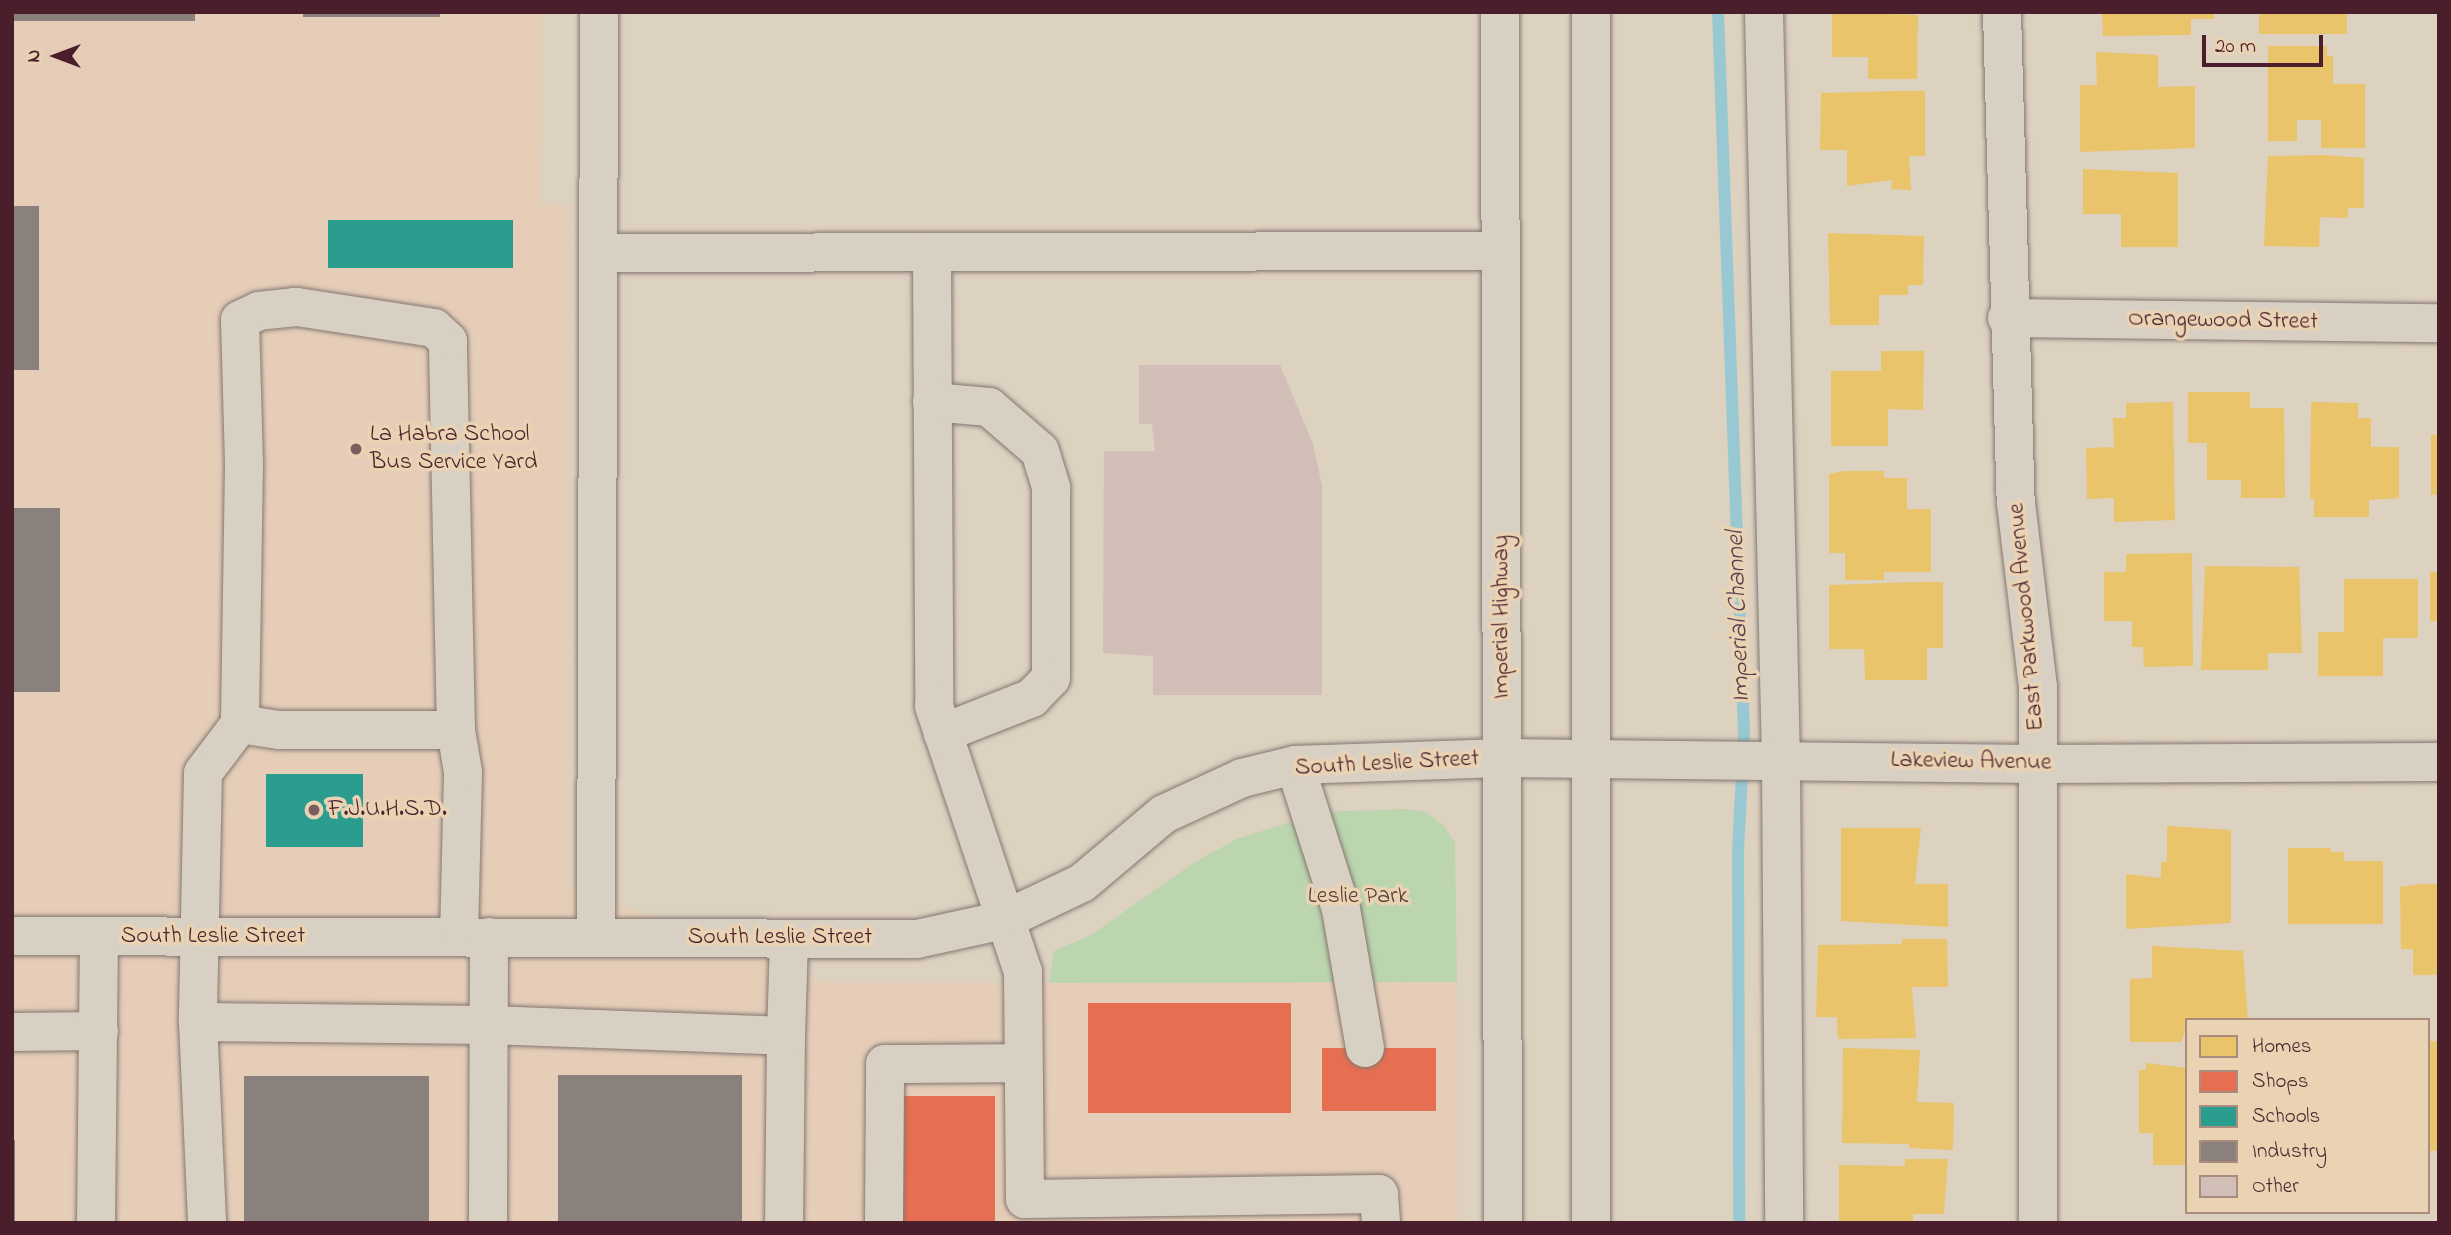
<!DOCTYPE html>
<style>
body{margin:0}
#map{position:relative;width:2451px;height:1235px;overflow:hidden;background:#ddd1c0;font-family:"Indie Flower",sans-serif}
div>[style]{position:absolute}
.built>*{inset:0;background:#e5cdb8}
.green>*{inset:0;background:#bbd5ae}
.homes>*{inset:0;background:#e9c46a;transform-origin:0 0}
.shops>*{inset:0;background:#e76f51;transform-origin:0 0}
.schools>*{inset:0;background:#2a9d8f;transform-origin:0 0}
.industry>*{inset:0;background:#8a817c;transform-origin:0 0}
.stream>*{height:12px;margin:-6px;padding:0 6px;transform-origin:6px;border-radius:6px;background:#98c9d2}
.building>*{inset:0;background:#d0beb7}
.roads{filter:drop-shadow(0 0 2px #847771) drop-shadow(0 0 2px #847771)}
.minor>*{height:38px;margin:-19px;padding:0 19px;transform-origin:19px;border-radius:19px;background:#d9d0c4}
.major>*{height:38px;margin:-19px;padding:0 19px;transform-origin:19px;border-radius:19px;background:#d9d0c4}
.dots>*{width:19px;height:19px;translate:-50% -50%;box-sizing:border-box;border:4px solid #ead3b3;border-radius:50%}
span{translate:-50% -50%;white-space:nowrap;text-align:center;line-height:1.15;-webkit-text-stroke:7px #ead3b3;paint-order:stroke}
.street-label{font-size:24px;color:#4a1f2b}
.poi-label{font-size:24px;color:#4a1f2b}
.left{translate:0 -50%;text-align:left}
.park-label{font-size:24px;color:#573b3d}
.water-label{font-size:26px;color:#54404e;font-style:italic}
.frame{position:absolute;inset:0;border:14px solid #4a1f2b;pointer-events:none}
.legend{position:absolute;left:2185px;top:1018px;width:245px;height:196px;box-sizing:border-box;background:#ead3b3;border:2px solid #aa8b7d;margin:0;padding:9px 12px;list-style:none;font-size:21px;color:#4a1f2b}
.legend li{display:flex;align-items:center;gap:14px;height:35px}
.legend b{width:35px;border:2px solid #aa8b7d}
.north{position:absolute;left:21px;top:21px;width:70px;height:70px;-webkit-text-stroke:5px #ead3b3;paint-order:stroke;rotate:270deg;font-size:19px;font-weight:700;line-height:28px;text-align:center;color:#4a1f2b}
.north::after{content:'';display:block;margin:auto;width:24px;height:32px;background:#4a1f2b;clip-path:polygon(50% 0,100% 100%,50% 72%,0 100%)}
.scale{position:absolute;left:2202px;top:35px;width:121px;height:32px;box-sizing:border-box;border:4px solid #4a1f2b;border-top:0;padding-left:9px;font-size:21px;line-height:24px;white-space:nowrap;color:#4a1f2b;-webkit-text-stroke:5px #ead3b3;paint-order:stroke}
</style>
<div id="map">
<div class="built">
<i style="clip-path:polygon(12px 12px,542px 12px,540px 204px,569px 205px,568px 885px,826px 983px,1457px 982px,1458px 1223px,12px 1223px)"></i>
</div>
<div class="green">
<i style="clip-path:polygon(1406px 809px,1426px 812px,1443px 825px,1455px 842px,1457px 982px,1049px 983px,1054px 951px,1091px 935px,1195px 862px,1237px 839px,1322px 812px)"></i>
</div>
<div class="homes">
<i style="clip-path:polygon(1832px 12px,1918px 15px,1917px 79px,1868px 79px,1868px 57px,1832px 57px)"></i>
<i style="clip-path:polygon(2102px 12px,2214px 12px,2214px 19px,2191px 19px,2191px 35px,2103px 36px)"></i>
<i style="left:2259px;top:12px;width:88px;height:22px"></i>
<i style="clip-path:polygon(2268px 46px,2327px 46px,2327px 56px,2333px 56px,2333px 84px,2365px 84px,2365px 148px,2321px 148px,2321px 120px,2297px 120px,2297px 141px,2268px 141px)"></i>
<i style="clip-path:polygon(2096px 52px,2158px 55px,2158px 87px,2195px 86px,2195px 148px,2080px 152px,2080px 85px,2097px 85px)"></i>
<i style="clip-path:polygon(1900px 91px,1925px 91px,1925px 156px,1909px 156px,1911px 190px,1891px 189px,1892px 180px,1847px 186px,1847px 150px,1820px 150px,1821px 93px)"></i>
<i style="clip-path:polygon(2325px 155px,2364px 158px,2364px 208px,2348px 208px,2348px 218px,2320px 217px,2319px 247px,2264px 246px,2268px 156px)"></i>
<i style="clip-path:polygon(2083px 169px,2178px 173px,2178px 247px,2121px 247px,2121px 214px,2083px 214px)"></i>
<i style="clip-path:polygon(1828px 233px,1924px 236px,1923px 285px,1908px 285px,1908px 295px,1879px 295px,1879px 325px,1830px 325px)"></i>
<i style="clip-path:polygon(1881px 351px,1924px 351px,1923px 410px,1888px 409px,1888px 446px,1831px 446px,1831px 371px,1881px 371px)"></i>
<i style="clip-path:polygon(2188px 392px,2250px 392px,2250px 408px,2284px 408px,2285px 498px,2241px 498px,2241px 480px,2207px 480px,2207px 443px,2188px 443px)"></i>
<i style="clip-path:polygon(2173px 402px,2175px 520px,2114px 522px,2114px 498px,2087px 499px,2086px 448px,2114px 447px,2113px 418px,2126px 418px,2126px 403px)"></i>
<i style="clip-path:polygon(2311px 402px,2358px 403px,2358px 418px,2371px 418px,2371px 447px,2399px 447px,2399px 498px,2369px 500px,2369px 517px,2314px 517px,2314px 499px,2310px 499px)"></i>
<i style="left:2431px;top:435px;width:8px;height:60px"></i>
<i style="clip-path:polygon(1845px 471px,1884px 471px,1884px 478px,1907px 478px,1907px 509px,1931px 509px,1931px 572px,1884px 572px,1884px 580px,1845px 580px,1845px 553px,1829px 553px,1829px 474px)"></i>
<i style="clip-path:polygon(2192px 553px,2193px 666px,2144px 667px,2143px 647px,2132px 647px,2132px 621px,2104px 621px,2104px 572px,2126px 572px,2126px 554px)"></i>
<i style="clip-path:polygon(2205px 566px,2299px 567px,2302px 653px,2268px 653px,2268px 670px,2201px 670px)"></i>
<i style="left:2430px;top:572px;width:9px;height:49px"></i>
<i style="clip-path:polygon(2344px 579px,2418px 579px,2418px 638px,2383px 638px,2383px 676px,2318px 676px,2318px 632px,2344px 632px)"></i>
<i style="clip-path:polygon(1917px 582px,1943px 582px,1943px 648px,1927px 648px,1927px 680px,1865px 680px,1864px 649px,1829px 649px,1829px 585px)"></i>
<i style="clip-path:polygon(2167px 826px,2231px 830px,2231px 923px,2126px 929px,2126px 874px,2161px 878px,2161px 862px,2167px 862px)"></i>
<i style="clip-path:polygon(1841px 828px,1921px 828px,1915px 884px,1948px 884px,1948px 927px,1841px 921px)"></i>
<i style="clip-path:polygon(2288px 848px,2331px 848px,2331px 852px,2344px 852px,2344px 861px,2383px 861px,2383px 924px,2288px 924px)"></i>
<i style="clip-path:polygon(2422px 884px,2439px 884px,2439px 975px,2413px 975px,2413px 949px,2401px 949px,2400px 887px)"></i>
<i style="clip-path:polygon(1902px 939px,1947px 939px,1948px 987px,1912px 987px,1916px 1038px,1838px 1039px,1837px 1017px,1816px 1017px,1818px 945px,1902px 944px)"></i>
<i style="clip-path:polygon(2152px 946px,2243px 951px,2248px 1020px,2187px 1020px,2182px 1042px,2130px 1042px,2130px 979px,2152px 978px)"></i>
<i style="left:2428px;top:1041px;width:11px;height:110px"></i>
<i style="clip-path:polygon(1843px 1048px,1920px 1050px,1917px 1102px,1954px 1103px,1953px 1150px,1909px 1148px,1909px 1144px,1842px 1143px)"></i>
<i style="clip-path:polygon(2146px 1063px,2187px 1068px,2187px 1165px,2153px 1165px,2153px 1133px,2139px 1133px,2139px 1070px,2146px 1070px)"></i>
<i style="clip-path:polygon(1905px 1159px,1948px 1159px,1944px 1214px,1913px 1214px,1913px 1223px,1839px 1223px,1839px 1165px,1905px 1166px)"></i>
</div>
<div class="shops">
<i style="left:1088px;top:1003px;width:203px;height:110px"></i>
<i style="left:1436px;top:1048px;width:63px;height:114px;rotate:90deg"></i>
<i style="left:902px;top:1096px;width:93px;height:127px"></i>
</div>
<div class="schools">
<i style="left:328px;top:220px;width:185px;height:48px"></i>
<i style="left:266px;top:774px;width:97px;height:73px"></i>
</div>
<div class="industry">
<i style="left:12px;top:12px;width:183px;height:9px"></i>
<i style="left:303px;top:12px;width:137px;height:5px"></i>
<i style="left:12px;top:206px;width:27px;height:164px"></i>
<i style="left:12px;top:508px;width:48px;height:184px"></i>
<i style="left:558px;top:1075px;width:184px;height:148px"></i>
<i style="left:244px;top:1076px;width:185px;height:147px"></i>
<i style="left:12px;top:1140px;width:3px;height:83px"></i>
</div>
<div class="stream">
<i style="left:1718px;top:12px;width:721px;rotate:87.93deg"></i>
<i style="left:1744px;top:733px;width:120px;rotate:92.9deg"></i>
<i style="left:1738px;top:853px;width:370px;rotate:89.8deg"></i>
</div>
<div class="building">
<i style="clip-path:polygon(1139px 365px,1280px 365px,1313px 444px,1322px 486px,1322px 695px,1153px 695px,1153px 656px,1103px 653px,1104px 451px,1155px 451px,1152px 424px,1139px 424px)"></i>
</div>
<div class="roads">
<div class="minor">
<i style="left:1764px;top:12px;width:749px;rotate:88.7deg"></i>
<i style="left:1781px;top:761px;width:462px;rotate:89.6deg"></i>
<i style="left:2002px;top:12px;width:491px;rotate:88.4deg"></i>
<i style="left:2016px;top:503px;width:185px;rotate:83.2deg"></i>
<i style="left:2038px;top:687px;width:536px;rotate:90deg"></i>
<i style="left:598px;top:253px;width:902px;rotate:-0.13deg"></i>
<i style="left:932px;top:253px;width:453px;rotate:89.7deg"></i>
<i style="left:934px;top:706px;width:280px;rotate:71.5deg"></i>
<i style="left:1023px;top:972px;width:227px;rotate:89.5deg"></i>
<i style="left:1025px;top:1199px;width:354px;rotate:-0.8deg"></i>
<i style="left:1379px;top:1194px;width:29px;rotate:86deg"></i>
<i style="left:2007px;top:318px;width:432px;rotate:0.7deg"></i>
<i style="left:932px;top:402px;width:57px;rotate:5deg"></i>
<i style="left:989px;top:407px;width:67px;rotate:40.8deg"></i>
<i style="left:1040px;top:451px;width:39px;rotate:73deg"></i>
<i style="left:1051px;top:488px;width:190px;rotate:90deg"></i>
<i style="left:1051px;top:678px;width:28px;rotate:134deg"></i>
<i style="left:1032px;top:698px;width:96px;rotate:158.5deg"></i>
<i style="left:240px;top:724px;width:39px;rotate:9deg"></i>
<i style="left:279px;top:730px;width:177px"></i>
<i style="left:1295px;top:765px;width:151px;rotate:72.3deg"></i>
<i style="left:1341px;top:909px;width:141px;rotate:80.2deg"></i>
<i style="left:12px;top:936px;width:905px;rotate:0.19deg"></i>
<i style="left:917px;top:939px;width:89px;rotate:-12.3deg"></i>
<i style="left:1004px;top:920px;width:86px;rotate:-25.4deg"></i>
<i style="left:1082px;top:883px;width:107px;rotate:-40.1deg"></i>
<i style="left:1164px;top:814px;width:86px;rotate:-24.8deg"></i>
<i style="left:1242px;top:778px;width:55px;rotate:-13.8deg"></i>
<i style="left:1295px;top:765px;width:208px;rotate:-1.9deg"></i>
<i style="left:1503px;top:758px;width:536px;rotate:0.64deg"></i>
<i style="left:2039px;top:764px;width:400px;rotate:-0.3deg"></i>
<i style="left:459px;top:937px;width:165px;rotate:-88.6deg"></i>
<i style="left:463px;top:772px;width:43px;rotate:-99.5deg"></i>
<i style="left:456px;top:730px;width:389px;rotate:-91.2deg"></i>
<i style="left:448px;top:341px;width:19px;rotate:-137deg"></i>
<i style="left:434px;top:328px;width:140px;rotate:-171.3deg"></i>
<i style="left:296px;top:307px;width:37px;rotate:174deg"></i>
<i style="left:259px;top:311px;width:21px;rotate:155deg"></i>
<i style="left:240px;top:320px;width:144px;rotate:88.4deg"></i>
<i style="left:244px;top:464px;width:260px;rotate:90.9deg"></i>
<i style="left:240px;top:724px;width:61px;rotate:127.1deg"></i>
<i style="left:203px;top:773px;width:249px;rotate:91.2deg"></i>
<i style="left:198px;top:1022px;width:291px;rotate:0.6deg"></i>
<i style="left:489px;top:1025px;width:297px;rotate:2.1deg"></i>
<i style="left:786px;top:1036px;width:187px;rotate:90.6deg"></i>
<i style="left:596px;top:937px;width:925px;rotate:-89.81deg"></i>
<i style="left:198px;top:1022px;width:201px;rotate:87.4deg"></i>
<i style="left:12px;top:1032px;width:87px;rotate:-0.7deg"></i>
<i style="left:786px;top:1036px;width:97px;rotate:-88.2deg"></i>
<i style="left:96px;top:1223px;width:286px;rotate:-89.4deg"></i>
<i style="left:488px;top:1223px;width:286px;rotate:-89.8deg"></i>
<i style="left:884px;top:1223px;width:159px;rotate:-89.6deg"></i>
<i style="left:885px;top:1064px;width:138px;rotate:-0.4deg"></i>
</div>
<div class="major">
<i style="left:1500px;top:12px;width:1211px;rotate:89.86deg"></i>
<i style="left:1591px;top:12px;width:1211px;rotate:90deg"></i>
</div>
</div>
<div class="dots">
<i style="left:356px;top:449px;background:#7d5d5f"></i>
<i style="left:314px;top:810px;background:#7d5d5f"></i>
</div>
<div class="street-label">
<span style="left:2223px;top:321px;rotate:1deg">Orangewood Street</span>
<span style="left:1502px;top:617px;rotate:-90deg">Imperial Highway</span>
<span style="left:2027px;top:617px;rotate:-95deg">East Parkwood Avenue</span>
<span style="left:1971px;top:762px;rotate:1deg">Lakeview Avenue</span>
<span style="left:1387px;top:764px;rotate:-3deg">South Leslie Street</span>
<span style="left:213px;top:937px">South Leslie Street</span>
<span style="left:780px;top:938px">South Leslie Street</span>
</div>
<div class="poi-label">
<span class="left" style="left:370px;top:449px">La Habra School<br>Bus Service Yard</span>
<span class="left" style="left:328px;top:810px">F.J.U.H.S.D.</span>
</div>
<div class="park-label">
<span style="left:1358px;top:897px">Leslie Park</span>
</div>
<div class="water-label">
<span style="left:1740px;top:617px;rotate:-92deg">Imperial Channel</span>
</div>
<div class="frame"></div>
<ul class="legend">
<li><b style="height:19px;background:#e9c46a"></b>Homes</li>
<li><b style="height:19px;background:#e76f51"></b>Shops</li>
<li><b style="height:19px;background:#2a9d8f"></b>Schools</li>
<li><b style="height:19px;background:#8a817c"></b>Industry</li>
<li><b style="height:19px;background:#d0beb7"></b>Other</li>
</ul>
<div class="north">N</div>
<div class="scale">20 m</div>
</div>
